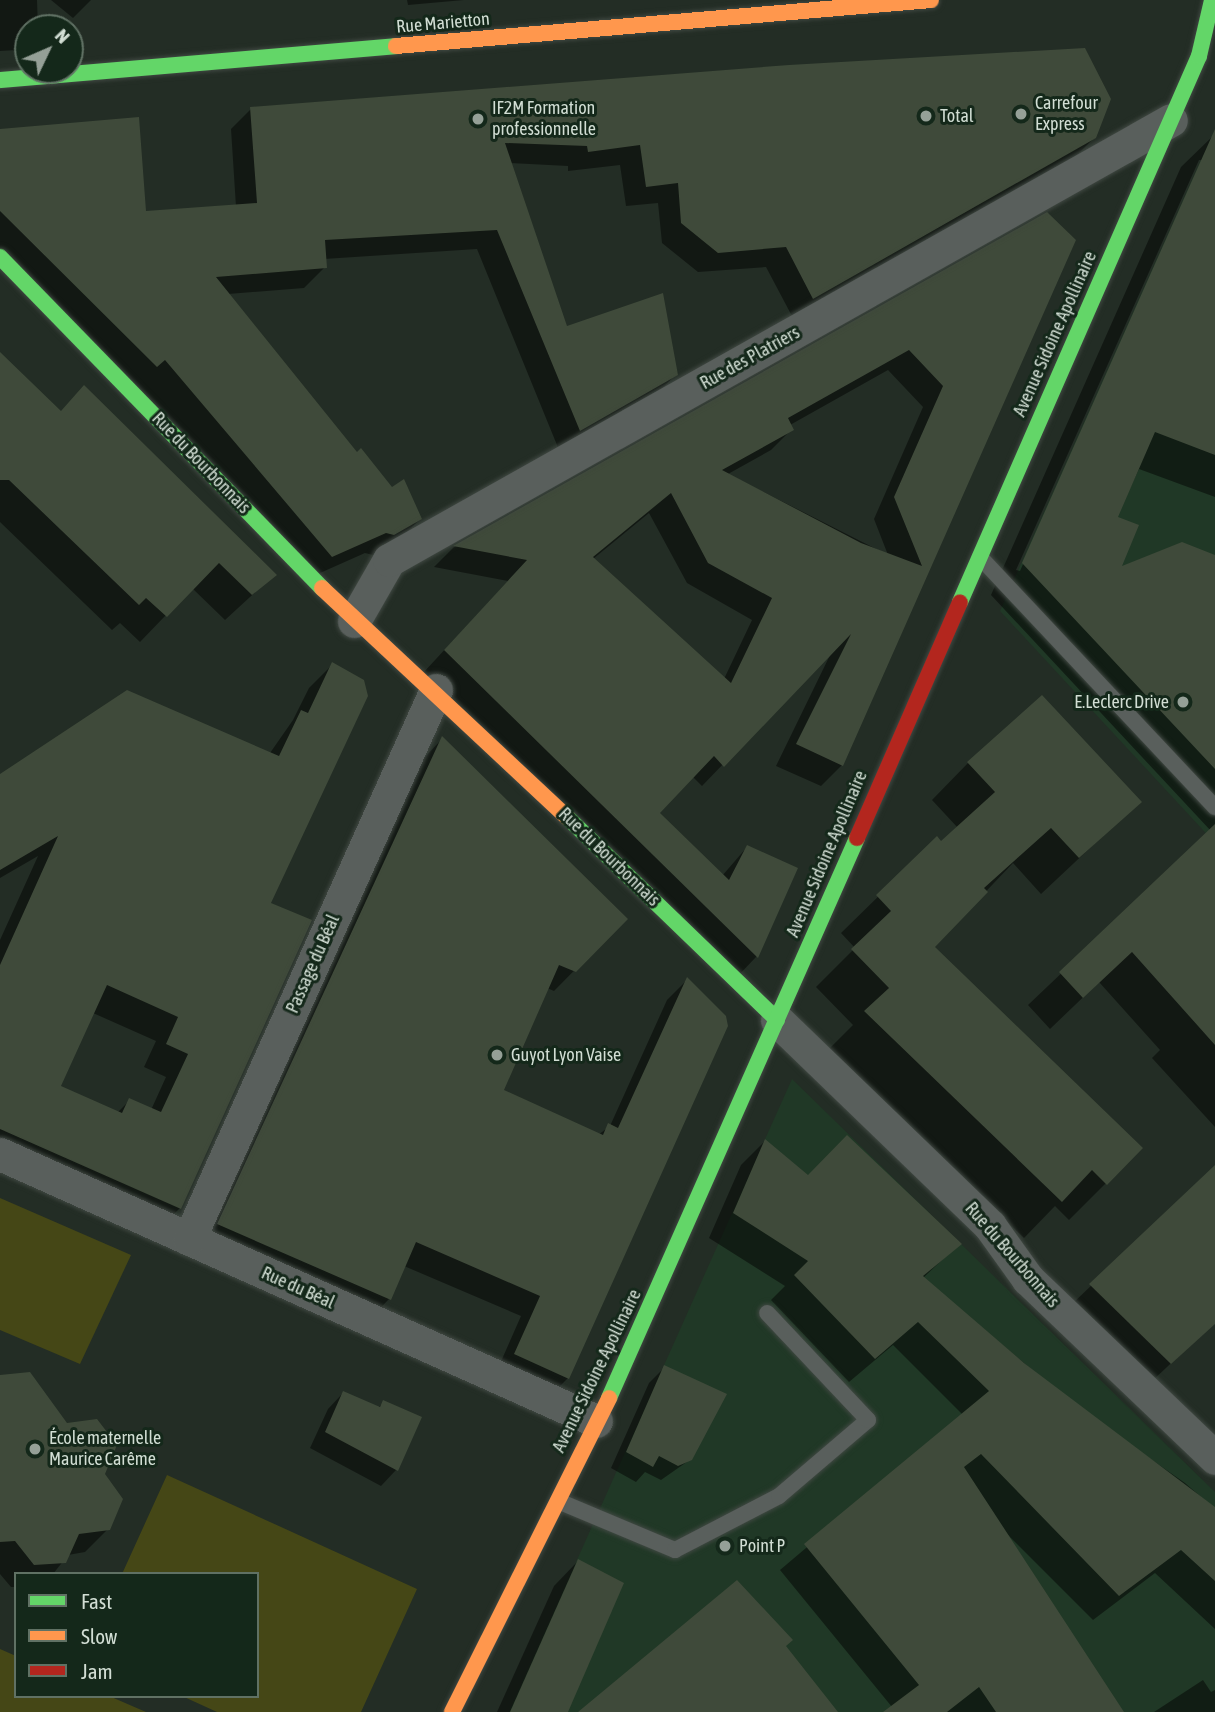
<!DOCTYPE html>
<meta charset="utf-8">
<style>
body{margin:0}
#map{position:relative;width:1215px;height:1712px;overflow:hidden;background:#232d25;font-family:"Asap Condensed",sans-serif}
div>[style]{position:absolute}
.built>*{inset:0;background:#203826}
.green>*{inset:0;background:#454716}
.shadow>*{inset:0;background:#0007}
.building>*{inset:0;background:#3f4a3a}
.roads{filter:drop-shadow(0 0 2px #404842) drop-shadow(0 0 2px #404842)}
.lane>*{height:16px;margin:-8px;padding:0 8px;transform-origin:8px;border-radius:8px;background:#595f5c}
.street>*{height:33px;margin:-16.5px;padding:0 16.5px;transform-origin:16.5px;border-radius:16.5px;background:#595f5c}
.fast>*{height:16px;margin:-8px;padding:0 8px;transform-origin:8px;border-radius:8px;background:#63d668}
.slow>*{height:16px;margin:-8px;padding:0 8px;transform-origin:8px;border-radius:8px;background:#ff974d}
.jam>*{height:16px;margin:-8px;padding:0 8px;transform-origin:8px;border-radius:8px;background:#b3261e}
.dots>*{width:19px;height:19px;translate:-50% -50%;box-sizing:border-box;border:4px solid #14281a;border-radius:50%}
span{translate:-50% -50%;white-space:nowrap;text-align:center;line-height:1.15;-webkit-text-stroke:6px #14281a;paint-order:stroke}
.street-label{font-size:18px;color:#d2ded4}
.poi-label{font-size:18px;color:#d2ded4}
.left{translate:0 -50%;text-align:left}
.right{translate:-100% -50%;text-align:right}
.legend{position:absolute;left:14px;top:1572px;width:245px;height:126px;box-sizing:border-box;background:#14281a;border:2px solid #607164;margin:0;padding:9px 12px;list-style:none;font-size:21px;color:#d2ded4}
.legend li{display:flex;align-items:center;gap:14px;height:35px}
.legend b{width:35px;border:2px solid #607164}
.north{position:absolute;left:14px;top:14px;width:70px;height:70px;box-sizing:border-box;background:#14281a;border:2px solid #607164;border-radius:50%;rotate:46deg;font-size:19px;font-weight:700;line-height:28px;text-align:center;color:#d2ded4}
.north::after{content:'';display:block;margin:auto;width:24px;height:32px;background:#95a097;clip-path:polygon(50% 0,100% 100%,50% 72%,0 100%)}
</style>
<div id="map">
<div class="built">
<i style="clip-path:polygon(1213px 133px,1215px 133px,1215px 843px,1000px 611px)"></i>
<i style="clip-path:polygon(792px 1079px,1215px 1492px,1215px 1712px,509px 1712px)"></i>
</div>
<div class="green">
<i style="clip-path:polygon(0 1198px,131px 1255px,80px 1364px,0 1330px)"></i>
<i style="clip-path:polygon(167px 1475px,417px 1589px,361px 1712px,217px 1712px,182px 1696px,257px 1696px,257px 1574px,122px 1574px)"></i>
<i style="clip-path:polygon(0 1649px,16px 1656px,16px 1696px,109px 1696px,146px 1712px,0 1712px)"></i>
</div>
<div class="shadow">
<i style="clip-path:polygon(0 0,37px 0,38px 28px,28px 28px,28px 39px,17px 50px,0 51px)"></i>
<i style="clip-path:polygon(51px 0,91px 0,73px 18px)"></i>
<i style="clip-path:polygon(407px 0,464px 0,408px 5px)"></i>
<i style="clip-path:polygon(251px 109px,1095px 137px,1074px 158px,793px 318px,766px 267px,698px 272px,662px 243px,658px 203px,626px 206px,620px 165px,568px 171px,568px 166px,510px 163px,566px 329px,676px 374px,656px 395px,559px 450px,477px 249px,324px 259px,325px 267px,304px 288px,228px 294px,357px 454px,420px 519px,400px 539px,373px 555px,365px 553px,311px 577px,0 252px,0 130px,145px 213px,236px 207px,231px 129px)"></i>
<i style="clip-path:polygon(evenodd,1215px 134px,1215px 497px,1139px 469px,1116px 518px,1119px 569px,1215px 556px,1215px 1127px,1152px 1058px,1160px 1050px,1099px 982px,1050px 1029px,1028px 1005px,1211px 831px,991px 595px,1181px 167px,1215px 134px,1199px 160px,1203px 160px,1020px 571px,1016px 570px,1199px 160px)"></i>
<i style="clip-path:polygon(evenodd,1047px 214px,1074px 240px,842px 765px,821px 786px,776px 766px,832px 651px,702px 786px,692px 776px,657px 813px,722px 876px,747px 847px,796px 869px,756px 957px,736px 978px,424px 672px,508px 581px,434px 567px,454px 547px,1047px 214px,888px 370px,923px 407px,874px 519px,888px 555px,728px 474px,771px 450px,792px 429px,790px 425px,888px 370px,1047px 214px,649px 513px,687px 583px,752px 620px,724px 679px,593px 559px,649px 513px)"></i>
<i style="clip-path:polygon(0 366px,60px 412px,274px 575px,225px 620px,192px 588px,140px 642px,120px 623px,112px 630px,0 522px)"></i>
<i style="clip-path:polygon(evenodd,332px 665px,180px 1208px,157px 1231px,0 1163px,0 940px,38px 856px,0 878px,0 776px,270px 753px,293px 720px,309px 688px,332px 665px,93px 1013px,156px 1041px,144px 1067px,166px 1077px,151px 1110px,130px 1100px,117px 1113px,58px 1087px,93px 1013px)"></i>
<i style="clip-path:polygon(442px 739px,625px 919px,554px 991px,547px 988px,502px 1091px,598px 1135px,610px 1126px,667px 1000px,687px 980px,568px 1378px,548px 1398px,495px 1375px,521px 1316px,404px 1266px,389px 1299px,369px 1320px,198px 1245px,423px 759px)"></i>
<i style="clip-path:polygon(968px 763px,1139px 802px,1041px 894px,1013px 863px,933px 947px,1141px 1148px,1069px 1220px,1055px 1206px,1024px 1238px,829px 1049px,853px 1025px,816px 987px,855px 948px,841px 933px,937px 839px,941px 843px,958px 828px,932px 800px)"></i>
<i style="clip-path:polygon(765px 1141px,807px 1178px,959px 1244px,923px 1278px,1075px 1406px,1185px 1483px,1215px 1509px,1215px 1629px,1155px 1573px,1093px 1620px,1002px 1529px,1122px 1712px,886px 1712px,892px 1707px,780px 1570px,963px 1415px,893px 1345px,849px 1382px,771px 1300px,785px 1286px,709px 1238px,741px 1165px)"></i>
<i style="clip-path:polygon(1215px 1167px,1215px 1322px,1151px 1382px,1071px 1305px)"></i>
<i style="clip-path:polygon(665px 1367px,691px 1459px,661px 1480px,645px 1472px,636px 1482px,611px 1468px,649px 1383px)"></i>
<i style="clip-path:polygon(0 1377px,108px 1529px,85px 1552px,68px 1555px,53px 1574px,16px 1574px,16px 1587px,11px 1587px,0 1574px)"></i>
<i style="clip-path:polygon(343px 1393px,378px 1408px,384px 1402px,396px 1470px,381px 1486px,310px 1448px,328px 1409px)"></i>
<i style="clip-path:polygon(578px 1561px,566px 1712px,497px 1712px,554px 1586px)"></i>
<i style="clip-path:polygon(1203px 1680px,1211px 1692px,1215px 1690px,1215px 1712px,1154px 1712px)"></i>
</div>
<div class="building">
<i style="clip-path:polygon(1085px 48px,1111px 99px,1096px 138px,813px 299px,786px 247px,718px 253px,681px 223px,678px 183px,646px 187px,640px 145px,588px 152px,587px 146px,505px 143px,567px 326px,663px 293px,678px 375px,580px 431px,497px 230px,325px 240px,327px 268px,216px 277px,357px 452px,361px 448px,392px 487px,404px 479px,422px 519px,394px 535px,386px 533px,332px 557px,165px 360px,157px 367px,0 211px,0 129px,139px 117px,146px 211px,257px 203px,250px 107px,789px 65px)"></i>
<i style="clip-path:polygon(1215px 129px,1215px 455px,1155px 432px,1118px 517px,1139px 525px,1122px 566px,1182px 542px,1215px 555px,1215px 769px,1022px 563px)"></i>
<i style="clip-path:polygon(evenodd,1047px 212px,1076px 240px,843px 766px,796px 744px,851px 634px,724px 767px,714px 756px,660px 813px,729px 880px,747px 845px,798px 868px,758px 958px,444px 650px,527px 560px,453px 546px,1047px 212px,909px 350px,943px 386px,894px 497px,922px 566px,861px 543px,722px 470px,794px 430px,788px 418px,909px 350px,1047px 212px,671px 493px,708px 563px,772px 598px,731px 683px,593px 557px,671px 493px)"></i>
<i style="clip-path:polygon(0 352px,61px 411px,84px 385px,277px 575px,252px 595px,219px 563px,167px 617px,146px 598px,139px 605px,9px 480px,0 480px)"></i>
<i style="clip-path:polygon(evenodd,332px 662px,364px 680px,368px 696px,271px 903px,312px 920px,181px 1209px,0 1129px,0 965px,58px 836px,0 870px,0 774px,127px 690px,279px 756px,301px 710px,308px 713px,332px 662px,107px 985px,178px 1017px,166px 1044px,188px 1054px,161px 1112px,129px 1098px,122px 1113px,61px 1086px,107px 985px)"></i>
<i style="clip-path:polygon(1042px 695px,1142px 802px,1079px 858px,1051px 828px,984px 888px,988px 892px,935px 947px,1143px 1148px,1107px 1185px,1092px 1170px,1062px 1202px,864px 1011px,889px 988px,851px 949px,891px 911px,876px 895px,937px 836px,941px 841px,995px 792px,967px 762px)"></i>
<i style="clip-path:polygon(442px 736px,628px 919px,576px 972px,559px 965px,504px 1090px,603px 1135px,608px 1123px,618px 1128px,687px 977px,726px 1016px,728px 1026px,569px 1379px,514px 1354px,540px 1296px,416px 1242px,391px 1300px,217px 1224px)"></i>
<i style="clip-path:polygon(1215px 824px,1215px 1045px,1132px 952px,1083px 998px,1059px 972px)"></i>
<i style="clip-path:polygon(847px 1135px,962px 1244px,923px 1276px,1024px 1363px,1215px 1507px,1215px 1581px,1181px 1550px,1119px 1596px,981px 1454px,964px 1467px,1124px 1712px,996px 1712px,979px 1687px,947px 1712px,883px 1712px,919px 1685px,804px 1544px,989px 1391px,918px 1322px,875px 1359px,794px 1275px,808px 1261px,733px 1213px,765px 1139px,808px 1175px)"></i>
<i style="clip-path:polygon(1215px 1165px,1215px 1324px,1171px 1364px,1089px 1284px)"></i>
<i style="clip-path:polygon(664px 1365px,727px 1394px,692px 1460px,678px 1466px,659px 1456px,653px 1467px,626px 1452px)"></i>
<i style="clip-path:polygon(30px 1372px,67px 1423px,97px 1419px,117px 1445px,105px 1474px,123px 1499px,110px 1530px,79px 1534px,66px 1563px,34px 1565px,15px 1541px,0 1542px,0 1375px)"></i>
<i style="clip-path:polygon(343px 1391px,380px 1407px,383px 1400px,422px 1417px,398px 1471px,325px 1432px)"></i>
<i style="clip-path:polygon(578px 1559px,624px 1583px,568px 1712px,510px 1712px)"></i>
<i style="clip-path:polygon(737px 1580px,793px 1640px,786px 1646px,838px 1712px,578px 1712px)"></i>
</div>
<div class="roads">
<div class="lane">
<i style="left:980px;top:557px;width:343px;rotate:46.8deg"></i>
<i style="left:558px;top:1501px;width:127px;rotate:22.7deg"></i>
<i style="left:675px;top:1550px;width:117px;rotate:-27.4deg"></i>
<i style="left:779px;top:1496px;width:117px;rotate:-40.5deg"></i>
<i style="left:868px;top:1420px;width:147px;rotate:-133.3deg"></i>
</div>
<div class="street">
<i style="left:354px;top:621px;width:70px;rotate:-60.2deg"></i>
<i style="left:389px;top:560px;width:897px;rotate:-29.36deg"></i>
<i style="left:777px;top:1020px;width:296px;rotate:44deg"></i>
<i style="left:990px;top:1226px;width:65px;rotate:54.4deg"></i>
<i style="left:1028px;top:1279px;width:259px;rotate:43.7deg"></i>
<i style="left:0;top:1154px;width:653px;rotate:24.13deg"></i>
<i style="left:189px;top:1239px;width:602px;rotate:-65.78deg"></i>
</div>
<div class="fast">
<i style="left:0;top:80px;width:397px;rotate:-4.9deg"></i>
<i style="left:0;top:257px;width:462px;rotate:45.8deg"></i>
<i style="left:960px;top:602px;width:596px;rotate:-66.36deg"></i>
<i style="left:1199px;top:56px;width:57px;rotate:-76.9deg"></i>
<i style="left:567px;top:817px;width:292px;rotate:44deg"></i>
<i style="left:609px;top:1398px;width:612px;rotate:-66.11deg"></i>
</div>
<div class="slow">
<i style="left:396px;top:46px;width:537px;rotate:-4.91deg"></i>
<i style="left:322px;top:588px;width:335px;rotate:43.1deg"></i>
<i style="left:452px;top:1712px;width:351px;rotate:-63.4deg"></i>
</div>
<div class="jam">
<i style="left:857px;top:838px;width:257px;rotate:-66.4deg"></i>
</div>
</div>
<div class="dots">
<i style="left:1021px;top:114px;background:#95a097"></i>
<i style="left:926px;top:116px;background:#95a097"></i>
<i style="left:478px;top:119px;background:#95a097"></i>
<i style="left:1183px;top:702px;background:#95a097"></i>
<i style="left:497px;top:1055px;background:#95a097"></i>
<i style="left:35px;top:1449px;background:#95a097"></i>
<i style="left:725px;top:1546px;background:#95a097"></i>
</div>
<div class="street-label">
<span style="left:443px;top:23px;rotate:-5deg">Rue Marietton</span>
<span style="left:1055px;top:334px;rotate:-66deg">Avenue Sidoine Apollinaire</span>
<span style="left:750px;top:358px;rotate:-29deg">Rue des Platriers</span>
<span style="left:201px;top:463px;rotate:46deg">Rue du Bourbonnais</span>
<span style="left:827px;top:854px;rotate:-67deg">Avenue Sidoine Apollinaire</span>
<span style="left:609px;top:857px;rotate:44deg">Rue du Bourbonnais</span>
<span style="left:313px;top:964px;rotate:-66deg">Passage du Béal</span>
<span style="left:1012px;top:1255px;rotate:49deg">Rue du Bourbonnais</span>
<span style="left:298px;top:1288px;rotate:24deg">Rue du Béal</span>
<span style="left:597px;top:1371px;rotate:-64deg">Avenue Sidoine Apollinaire</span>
</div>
<div class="poi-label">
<span class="left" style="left:1035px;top:114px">Carrefour<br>Express</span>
<span class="left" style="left:492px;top:119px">IF2M Formation<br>professionnelle</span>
<span class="left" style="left:940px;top:116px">Total</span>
<span class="right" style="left:1169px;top:702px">E.Leclerc Drive</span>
<span class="left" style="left:511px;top:1055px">Guyot Lyon Vaise</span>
<span class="left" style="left:49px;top:1449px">École maternelle<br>Maurice Carême</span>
<span class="left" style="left:739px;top:1546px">Point P</span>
</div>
<ul class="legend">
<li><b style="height:9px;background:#63d668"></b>Fast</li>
<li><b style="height:9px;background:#ff974d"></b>Slow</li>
<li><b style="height:9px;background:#b3261e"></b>Jam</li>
</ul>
<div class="north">N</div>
</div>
